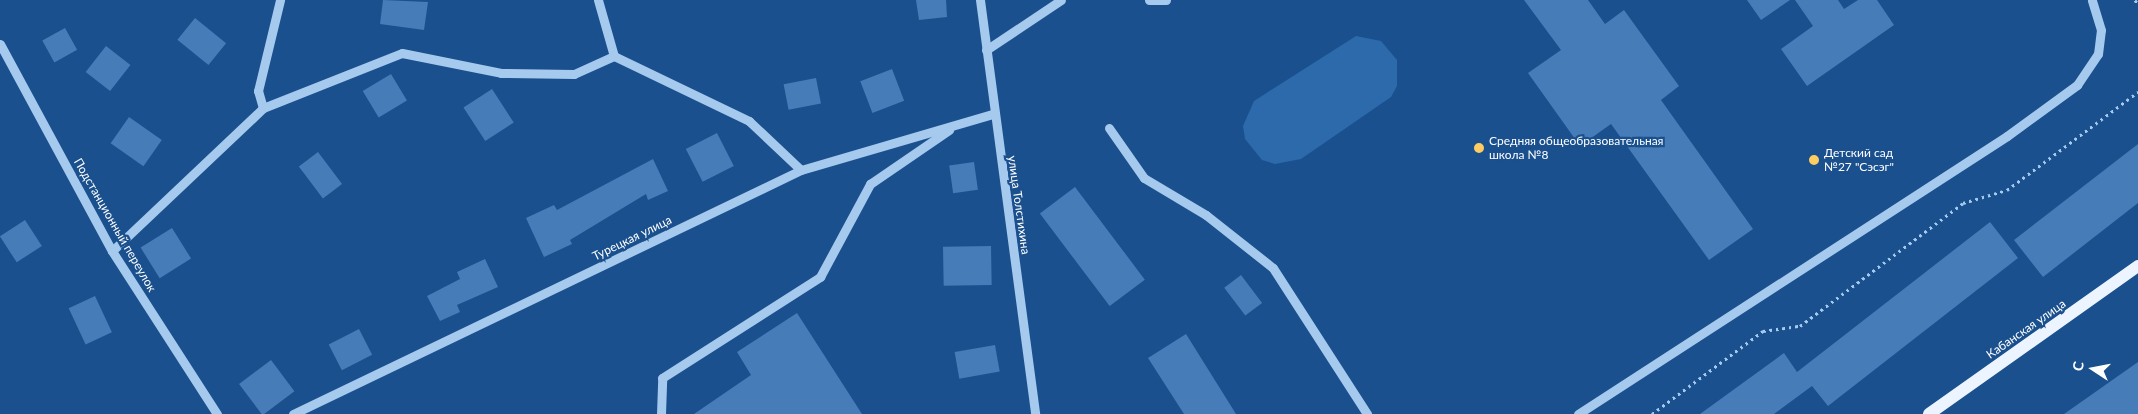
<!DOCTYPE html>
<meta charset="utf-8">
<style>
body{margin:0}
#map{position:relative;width:2138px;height:414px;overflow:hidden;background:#1a508d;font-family:Lato,sans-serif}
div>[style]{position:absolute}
.green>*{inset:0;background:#2c6aab}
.building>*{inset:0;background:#467cb7;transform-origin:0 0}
.path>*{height:3px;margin-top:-1.5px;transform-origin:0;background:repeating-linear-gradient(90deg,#a6c9ee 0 2.5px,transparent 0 6.5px)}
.minor>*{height:9px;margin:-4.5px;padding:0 4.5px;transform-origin:4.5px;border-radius:4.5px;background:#a6c9ee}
.major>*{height:12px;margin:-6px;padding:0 6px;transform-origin:6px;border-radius:6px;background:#ecf4ff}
.dots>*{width:14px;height:14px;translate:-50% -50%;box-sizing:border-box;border:2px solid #1a508d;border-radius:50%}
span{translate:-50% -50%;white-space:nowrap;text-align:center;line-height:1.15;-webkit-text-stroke:4.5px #1a508d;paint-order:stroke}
.poi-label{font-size:12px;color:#fff}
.left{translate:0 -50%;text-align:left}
.street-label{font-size:12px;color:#fff}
.north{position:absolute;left:2068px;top:344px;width:50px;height:50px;-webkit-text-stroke:4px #1a508d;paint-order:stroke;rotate:281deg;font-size:14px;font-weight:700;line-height:20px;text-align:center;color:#fff}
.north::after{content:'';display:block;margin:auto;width:18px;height:22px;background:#fff;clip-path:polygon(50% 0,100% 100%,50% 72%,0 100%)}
</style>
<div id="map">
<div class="green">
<i style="clip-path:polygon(1356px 36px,1381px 41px,1397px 60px,1397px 86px,1391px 97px,1301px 159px,1275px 164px,1262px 160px,1245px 139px,1243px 126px,1254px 101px)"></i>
</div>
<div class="building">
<i style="clip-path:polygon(383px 0,428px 2px,424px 30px,380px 24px)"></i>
<i style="clip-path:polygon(916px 0,946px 0,947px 17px,919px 20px)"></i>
<i style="clip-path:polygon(1524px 0,1588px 0,1605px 24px,1624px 10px,1679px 86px,1661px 100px,1753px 229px,1709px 260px,1611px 124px,1580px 146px,1528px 73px,1561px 50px)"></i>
<i style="clip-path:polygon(1747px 0,1790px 0,1761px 20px)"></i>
<i style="clip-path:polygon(1795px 0,1838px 0,1844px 9px,1858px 0,1877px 0,1894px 25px,1807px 86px,1781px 49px,1813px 26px)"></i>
<i style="left:195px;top:18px;width:40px;height:28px;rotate:39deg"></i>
<i style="left:65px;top:28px;width:25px;height:26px;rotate:61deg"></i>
<i style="left:106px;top:46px;width:31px;height:33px;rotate:38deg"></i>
<i style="left:892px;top:69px;width:34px;height:34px;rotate:69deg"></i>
<i style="left:391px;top:74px;width:31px;height:33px;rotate:59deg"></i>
<i style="left:816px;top:78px;width:26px;height:33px;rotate:79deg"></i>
<i style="left:492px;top:89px;width:40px;height:34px;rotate:57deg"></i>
<i style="left:129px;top:117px;width:40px;height:32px;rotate:35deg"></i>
<i style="left:717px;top:133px;width:37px;height:35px;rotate:63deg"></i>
<i style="clip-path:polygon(2138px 144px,2138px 203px,2043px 277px,2014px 240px)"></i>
<i style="left:318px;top:152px;width:40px;height:24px;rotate:53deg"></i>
<i style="clip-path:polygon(653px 159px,668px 191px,648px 200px,646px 194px,570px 240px,572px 244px,544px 257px,526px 218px,554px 205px,557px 210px)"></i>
<i style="left:974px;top:162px;width:28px;height:25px;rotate:82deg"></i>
<i style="left:1075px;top:187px;width:116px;height:44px;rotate:53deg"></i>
<i style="left:25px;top:220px;width:31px;height:30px;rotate:57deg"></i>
<i style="clip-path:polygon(1990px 222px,2018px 258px,1828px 406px,1812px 386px,1774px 414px,1700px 414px,1784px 353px,1797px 372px)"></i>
<i style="left:172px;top:228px;width:36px;height:37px;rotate:58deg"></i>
<i style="left:991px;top:246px;width:39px;height:48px;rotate:89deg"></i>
<i style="clip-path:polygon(485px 259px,498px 287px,457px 305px,460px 312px,440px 321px,427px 296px,460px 279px,457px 272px)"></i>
<i style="left:1241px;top:275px;width:35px;height:21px;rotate:53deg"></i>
<i style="left:95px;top:296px;width:40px;height:29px;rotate:65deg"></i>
<i style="clip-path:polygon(797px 313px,862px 414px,694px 414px,751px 375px,737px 352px)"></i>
<i style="left:359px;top:329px;width:29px;height:34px;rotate:63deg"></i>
<i style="clip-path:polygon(1186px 334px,1236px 414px,1184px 414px,1148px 358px)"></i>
<i style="left:995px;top:345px;width:27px;height:41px;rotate:80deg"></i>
<i style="left:271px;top:360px;width:39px;height:40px;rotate:53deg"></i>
<i style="clip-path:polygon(2138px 362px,2138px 414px,2064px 414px)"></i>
</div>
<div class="path">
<i style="left:2135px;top:0;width:5px;rotate:53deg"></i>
<i style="left:1652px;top:414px;width:139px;rotate:-36.8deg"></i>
<i style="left:1763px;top:331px;width:37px;rotate:-8deg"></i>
<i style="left:1800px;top:326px;width:204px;rotate:-37deg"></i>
<i style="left:1963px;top:203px;width:46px;rotate:-16.5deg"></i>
<i style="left:2007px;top:190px;width:164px;rotate:-36.8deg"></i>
</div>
<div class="minor">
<i style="left:598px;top:0;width:58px;rotate:74.1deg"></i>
<i style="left:980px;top:0;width:418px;rotate:82.4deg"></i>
<i style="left:1149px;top:0;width:17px"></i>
<i style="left:0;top:44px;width:235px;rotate:61.6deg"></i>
<i style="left:112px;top:251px;width:194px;rotate:57.2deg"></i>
<i style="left:986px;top:50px;width:90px;rotate:-33.7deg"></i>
<i style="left:263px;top:108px;width:18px;rotate:-106deg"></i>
<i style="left:258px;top:91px;width:94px;rotate:-76.4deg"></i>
<i style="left:1109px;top:128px;width:61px;rotate:55deg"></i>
<i style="left:1144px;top:178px;width:72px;rotate:30.8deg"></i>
<i style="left:1206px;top:215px;width:85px;rotate:38.3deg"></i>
<i style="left:1273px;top:268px;width:174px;rotate:57.2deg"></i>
<i style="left:112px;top:251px;width:208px;rotate:-43.4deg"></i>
<i style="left:263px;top:108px;width:149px;rotate:-21.6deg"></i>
<i style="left:402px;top:53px;width:101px;rotate:11.4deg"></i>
<i style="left:501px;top:73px;width:73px;rotate:0.8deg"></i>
<i style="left:574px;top:74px;width:44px;rotate:-24.2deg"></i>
<i style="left:614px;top:56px;width:150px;rotate:25.7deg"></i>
<i style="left:749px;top:121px;width:71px;rotate:43.3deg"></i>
<i style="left:293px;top:414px;width:564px;rotate:-25.66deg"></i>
<i style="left:801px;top:170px;width:200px;rotate:-16.3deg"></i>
<i style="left:661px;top:414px;width:36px;rotate:-88deg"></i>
<i style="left:662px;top:378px;width:188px;rotate:-32.6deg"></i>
<i style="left:820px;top:277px;width:106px;rotate:-61.7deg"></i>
<i style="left:870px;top:184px;width:96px;rotate:-34.4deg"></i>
<i style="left:1578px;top:414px;width:511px;rotate:-32.94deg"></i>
<i style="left:2007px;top:136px;width:87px;rotate:-36.1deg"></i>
<i style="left:2077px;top:85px;width:37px;rotate:-56deg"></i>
<i style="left:2098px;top:54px;width:24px;rotate:-83deg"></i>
<i style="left:2101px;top:30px;width:31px;rotate:-107deg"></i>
</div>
<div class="major">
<i style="left:1929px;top:414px;width:256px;rotate:-35.3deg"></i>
</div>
<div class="dots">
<i style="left:1479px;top:148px;background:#ffcc62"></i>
<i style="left:1814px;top:160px;background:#ffcc62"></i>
</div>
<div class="poi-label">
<span class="left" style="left:1489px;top:148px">Средняя общеобразовательная<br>школа №8</span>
<span class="left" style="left:1824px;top:160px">Детский сад<br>№27 "Сэсэг"</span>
</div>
<div class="street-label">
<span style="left:1019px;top:205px;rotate:82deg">улица Толстихина</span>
<span style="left:115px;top:225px;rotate:60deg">Подстанционный переулок</span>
<span style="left:632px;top:238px;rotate:-26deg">Турецкая улица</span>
<span style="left:2026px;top:329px;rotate:-35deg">Кабанская улица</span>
</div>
<div class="north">С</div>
</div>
